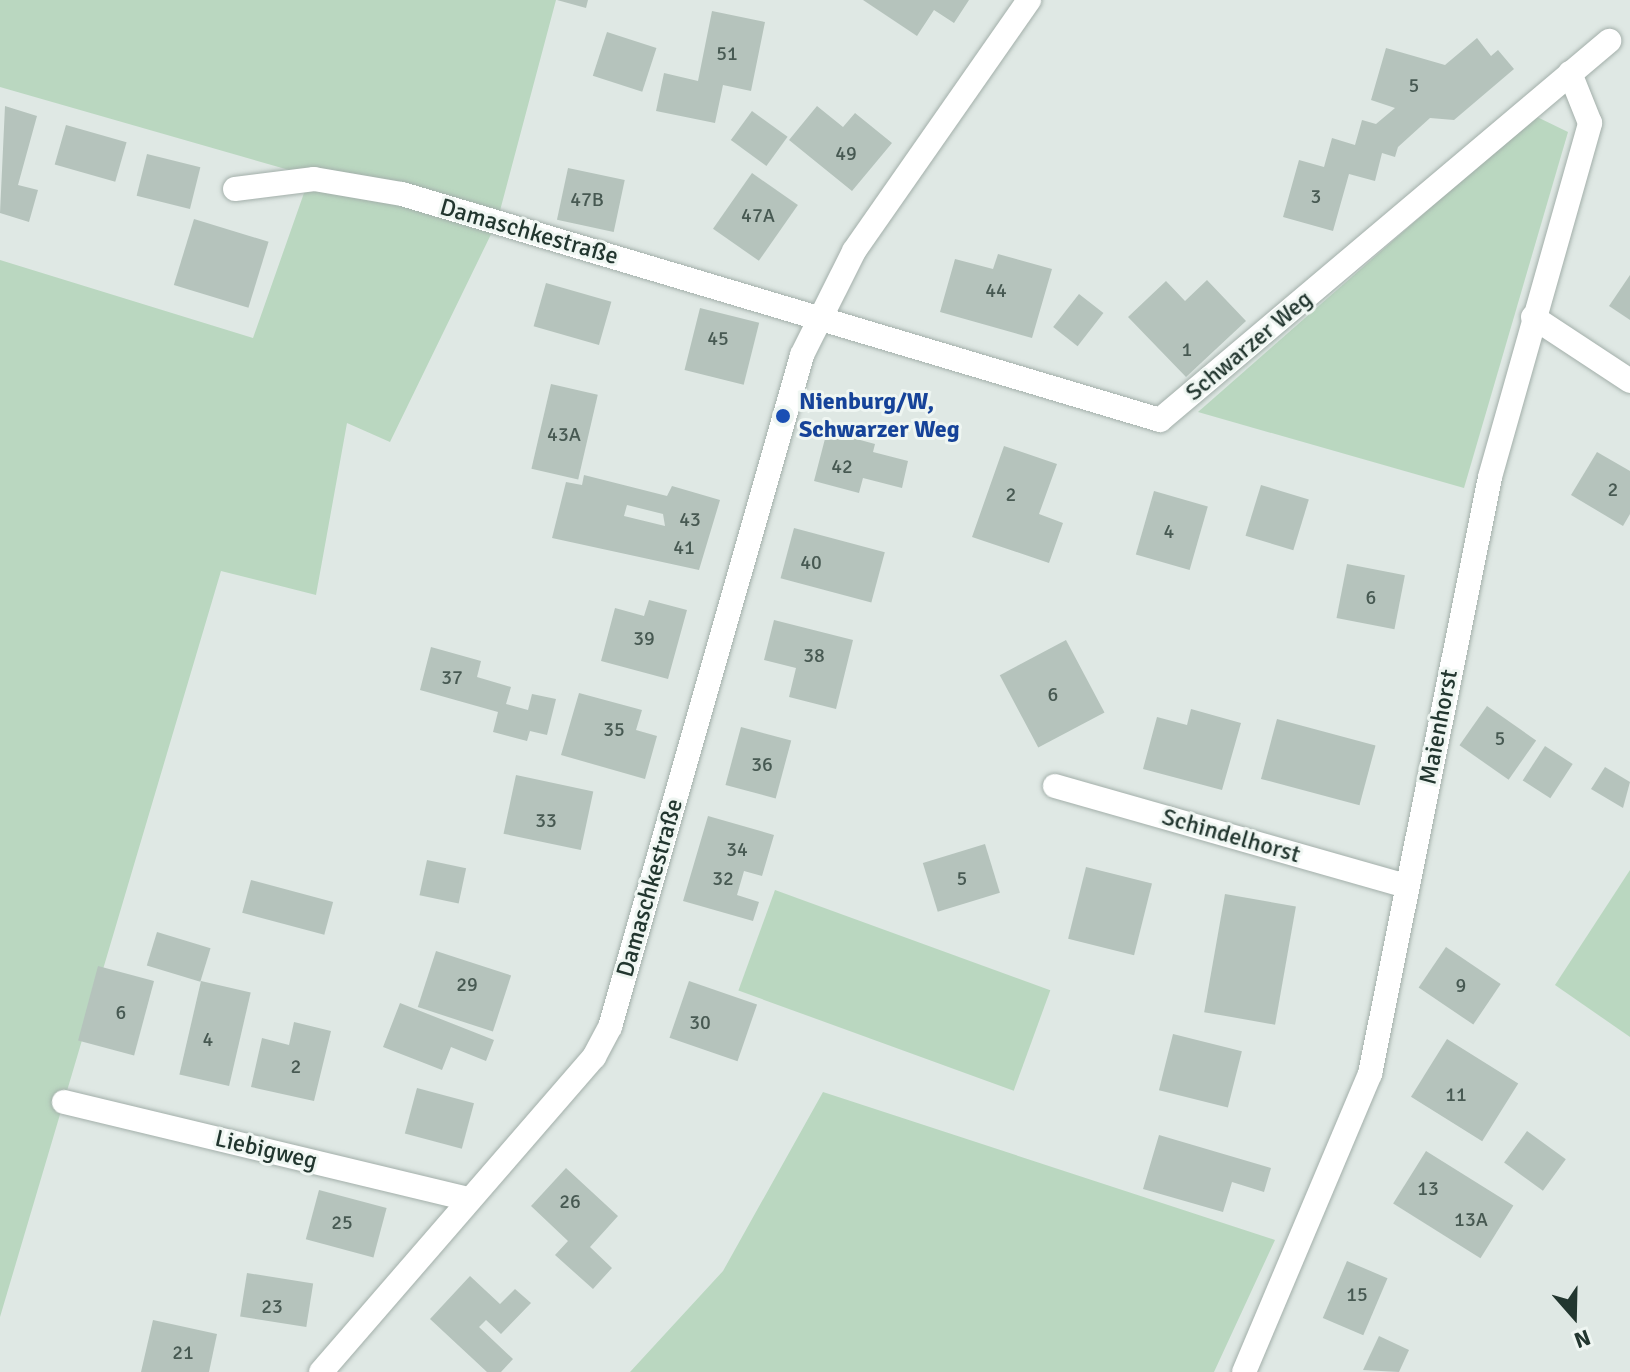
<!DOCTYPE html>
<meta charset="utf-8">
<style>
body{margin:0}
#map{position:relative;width:1630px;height:1372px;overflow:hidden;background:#dfe8e4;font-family:Signika,sans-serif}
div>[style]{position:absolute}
.green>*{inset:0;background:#bad7c0;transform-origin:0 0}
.building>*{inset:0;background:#b5c3bc;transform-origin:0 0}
.roads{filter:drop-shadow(0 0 2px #a3afaa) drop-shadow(0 0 2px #a3afaa)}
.minor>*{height:24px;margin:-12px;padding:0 12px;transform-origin:12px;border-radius:12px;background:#fff}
.dots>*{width:22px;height:22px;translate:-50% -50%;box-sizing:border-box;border:4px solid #eff6f2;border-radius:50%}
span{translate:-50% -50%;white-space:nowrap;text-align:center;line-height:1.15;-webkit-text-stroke:6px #eff6f2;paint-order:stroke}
.number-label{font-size:20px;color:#475952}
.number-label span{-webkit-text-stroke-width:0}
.street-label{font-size:24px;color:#22362f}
.transit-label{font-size:24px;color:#164399;font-weight:700}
.left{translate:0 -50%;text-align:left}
.north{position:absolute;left:1534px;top:1276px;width:80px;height:80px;-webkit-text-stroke:6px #eff6f2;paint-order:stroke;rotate:160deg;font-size:22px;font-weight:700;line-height:32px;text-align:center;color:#22362f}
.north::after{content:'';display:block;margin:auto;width:28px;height:36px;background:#22362f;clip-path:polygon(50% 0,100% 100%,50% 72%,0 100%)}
</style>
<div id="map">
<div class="green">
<i style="clip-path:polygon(0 0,556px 0,497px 222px,390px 442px,347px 423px,316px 595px,221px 571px,0 1317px,0 260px,253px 338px,310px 176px,0 87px)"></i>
<i style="clip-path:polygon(1535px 116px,1568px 132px,1464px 488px,1198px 412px)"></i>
<i style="clip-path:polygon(1630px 870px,1630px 1037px,1555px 985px)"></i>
<i style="left:775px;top:890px;width:293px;height:107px;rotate:20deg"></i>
<i style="clip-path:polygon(823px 1092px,1275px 1240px,1214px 1372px,630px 1372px,723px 1271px)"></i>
</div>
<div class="building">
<i style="clip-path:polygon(557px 0,588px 0,586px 8px)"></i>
<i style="clip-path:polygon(863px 0,969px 0,954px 23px,934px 10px,917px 36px)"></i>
<i style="clip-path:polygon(712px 11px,765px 22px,751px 91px,723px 85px,715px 123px,656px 111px,664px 73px,698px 81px)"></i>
<i style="left:607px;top:32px;width:52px;height:46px;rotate:18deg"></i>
<i style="clip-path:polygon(1477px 38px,1491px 56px,1498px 50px,1514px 69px,1454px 120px,1430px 118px,1398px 147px,1395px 157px,1382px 153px,1375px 181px,1349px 174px,1333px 231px,1283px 217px,1299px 160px,1324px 167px,1332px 138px,1355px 145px,1362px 120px,1376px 124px,1395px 108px,1371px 100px,1386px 48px,1445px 65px)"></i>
<i style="clip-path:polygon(5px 106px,37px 116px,18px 185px,38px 190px,29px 222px,0 213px)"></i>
<i style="clip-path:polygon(817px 106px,843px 127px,855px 113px,892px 143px,852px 191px,789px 140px)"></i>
<i style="left:752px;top:111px;width:44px;height:36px;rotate:36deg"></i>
<i style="left:66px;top:125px;width:63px;height:41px;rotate:16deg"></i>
<i style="left:147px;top:154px;width:55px;height:43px;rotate:14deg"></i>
<i style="left:568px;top:168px;width:58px;height:53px;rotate:12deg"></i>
<i style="left:752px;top:173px;width:56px;height:68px;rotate:35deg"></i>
<i style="left:194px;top:219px;width:78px;height:69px;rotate:17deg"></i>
<i style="clip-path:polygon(998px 254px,1052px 269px,1032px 338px,940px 312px,955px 259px,993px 269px)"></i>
<i style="clip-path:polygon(1630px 275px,1630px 320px,1609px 306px)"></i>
<i style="clip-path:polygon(1207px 280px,1246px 321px,1186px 377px,1128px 317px,1166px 281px,1185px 301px)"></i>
<i style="left:546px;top:283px;width:68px;height:45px;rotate:16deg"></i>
<i style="left:1079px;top:294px;width:31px;height:42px;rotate:38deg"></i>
<i style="left:700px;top:308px;width:61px;height:64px;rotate:14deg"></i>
<i style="left:551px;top:384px;width:48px;height:87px;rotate:13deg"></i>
<i style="clip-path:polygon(827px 431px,875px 444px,873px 452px,908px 461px,902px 488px,863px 478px,859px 493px,814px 481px)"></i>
<i style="clip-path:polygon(1004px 446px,1057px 464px,1039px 514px,1063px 523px,1049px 563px,972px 537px)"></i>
<i style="clip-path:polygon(1597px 452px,1630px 471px,1630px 514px,1623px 526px,1571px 495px)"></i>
<i style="clip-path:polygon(evenodd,584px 475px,667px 496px,672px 486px,720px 500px,699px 570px,552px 538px,566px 482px,582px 485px,584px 475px,627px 505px,663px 514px,665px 526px,624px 516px,627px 505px)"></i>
<i style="left:1261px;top:485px;width:50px;height:53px;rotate:17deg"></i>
<i style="left:1154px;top:491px;width:56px;height:66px;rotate:16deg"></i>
<i style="left:794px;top:528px;width:94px;height:52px;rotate:15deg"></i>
<i style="left:1347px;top:564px;width:59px;height:55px;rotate:11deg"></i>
<i style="clip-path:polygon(649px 600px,687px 610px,668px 679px,601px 661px,615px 608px,644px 616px)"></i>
<i style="clip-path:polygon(774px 620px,853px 640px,836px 709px,789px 697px,796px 668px,764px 660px)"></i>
<i style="left:1066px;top:640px;width:82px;height:75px;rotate:62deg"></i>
<i style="clip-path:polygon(431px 647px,481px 661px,477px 677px,511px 687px,506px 704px,528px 710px,532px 694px,556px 699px,547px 735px,530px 731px,527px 741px,493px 732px,498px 712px,420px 690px)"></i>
<i style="clip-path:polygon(579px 693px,642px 710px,636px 730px,657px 736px,645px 779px,561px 755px)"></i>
<i style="left:1487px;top:706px;width:60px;height:48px;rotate:35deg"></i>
<i style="clip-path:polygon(1191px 709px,1241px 723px,1222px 790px,1143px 769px,1157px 717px,1187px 725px)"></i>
<i style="left:1277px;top:719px;width:102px;height:62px;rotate:15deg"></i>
<i style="left:741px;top:727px;width:52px;height:60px;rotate:15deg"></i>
<i style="left:1545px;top:746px;width:33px;height:41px;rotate:33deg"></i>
<i style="clip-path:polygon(1605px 767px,1630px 782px,1623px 808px,1591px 789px)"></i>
<i style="left:516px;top:775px;width:79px;height:60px;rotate:12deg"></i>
<i style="clip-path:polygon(708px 816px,774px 835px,762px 876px,744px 871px,737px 895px,759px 902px,753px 921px,683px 901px)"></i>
<i style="left:985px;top:844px;width:51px;height:65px;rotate:73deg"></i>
<i style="left:427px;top:860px;width:40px;height:36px;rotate:12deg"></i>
<i style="left:1086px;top:867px;width:68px;height:74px;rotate:14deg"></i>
<i style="left:251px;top:880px;width:85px;height:34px;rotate:15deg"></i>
<i style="left:1225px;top:894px;width:72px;height:120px;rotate:10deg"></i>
<i style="left:157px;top:932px;width:56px;height:35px;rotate:17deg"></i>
<i style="left:1446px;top:947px;width:66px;height:49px;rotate:34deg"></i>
<i style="left:436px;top:951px;width:79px;height:59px;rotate:18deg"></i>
<i style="left:98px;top:966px;width:58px;height:77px;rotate:15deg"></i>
<i style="left:201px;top:981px;width:51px;height:96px;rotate:13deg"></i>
<i style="left:689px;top:981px;width:72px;height:60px;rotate:19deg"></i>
<i style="clip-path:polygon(400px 1003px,494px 1040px,486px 1061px,451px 1047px,442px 1070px,383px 1047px)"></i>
<i style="clip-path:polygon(294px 1022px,331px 1031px,314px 1101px,251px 1087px,262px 1038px,289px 1045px)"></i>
<i style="left:1173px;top:1034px;width:71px;height:58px;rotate:14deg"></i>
<i style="left:1447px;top:1039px;width:84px;height:68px;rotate:32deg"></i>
<i style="left:417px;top:1088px;width:59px;height:47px;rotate:15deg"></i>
<i style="left:1527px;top:1131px;width:48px;height:39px;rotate:36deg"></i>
<i style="clip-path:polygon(1159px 1135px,1271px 1168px,1264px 1192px,1232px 1182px,1223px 1212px,1143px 1189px)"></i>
<i style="left:1426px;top:1151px;width:103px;height:62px;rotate:32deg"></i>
<i style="clip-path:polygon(566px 1168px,618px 1216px,590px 1247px,612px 1268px,593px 1289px,555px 1255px,568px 1241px,531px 1206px)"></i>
<i style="left:319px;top:1190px;width:70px;height:51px;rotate:15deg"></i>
<i style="left:1347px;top:1261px;width:44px;height:62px;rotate:23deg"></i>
<i style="left:247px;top:1273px;width:67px;height:44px;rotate:9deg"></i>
<i style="clip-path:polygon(470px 1276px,500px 1304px,515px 1289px,531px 1303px,501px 1334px,486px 1320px,479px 1327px,513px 1359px,501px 1372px,487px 1372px,430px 1319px)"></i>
<i style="clip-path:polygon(153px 1320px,217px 1334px,209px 1372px,141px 1372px)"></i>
<i style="clip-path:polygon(1379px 1336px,1409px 1350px,1399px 1372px,1363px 1370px)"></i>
</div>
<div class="roads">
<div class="minor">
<i style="left:235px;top:189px;width:80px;rotate:-7.2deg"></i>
<i style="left:314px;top:179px;width:89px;rotate:9.7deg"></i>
<i style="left:402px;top:194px;width:791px;rotate:16.6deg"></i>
<i style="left:1160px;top:420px;width:588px;rotate:-40.17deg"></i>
<i style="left:1533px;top:317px;width:116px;rotate:33.4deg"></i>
<i style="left:1055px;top:786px;width:366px;rotate:15.9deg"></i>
<i style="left:64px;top:1102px;width:415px;rotate:13.5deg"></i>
<i style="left:321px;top:1372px;width:417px;rotate:-49.1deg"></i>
<i style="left:594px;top:1057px;width:34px;rotate:-62deg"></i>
<i style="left:610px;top:1027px;width:699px;rotate:-74.05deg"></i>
<i style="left:802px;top:355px;width:116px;rotate:-63.4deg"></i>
<i style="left:854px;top:251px;width:306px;rotate:-55.1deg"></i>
<i style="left:1244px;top:1372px;width:324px;rotate:-67.1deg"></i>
<i style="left:1370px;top:1074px;width:609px;rotate:-78.63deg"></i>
<i style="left:1490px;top:477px;width:368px;rotate:-74.2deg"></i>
<i style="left:1590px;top:123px;width:54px;rotate:-111.8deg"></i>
</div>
</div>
<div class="dots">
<i style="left:783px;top:416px;background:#1a4fb4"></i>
</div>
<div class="number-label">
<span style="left:727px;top:53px">51</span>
<span style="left:1414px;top:85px">5</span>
<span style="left:846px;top:153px">49</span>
<span style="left:1316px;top:196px">3</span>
<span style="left:587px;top:199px">47B</span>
<span style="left:758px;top:215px">47A</span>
<span style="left:996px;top:290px">44</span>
<span style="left:718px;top:338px">45</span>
<span style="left:1187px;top:349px">1</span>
<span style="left:564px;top:434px">43A</span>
<span style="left:842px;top:466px">42</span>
<span style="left:1613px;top:489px">2</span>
<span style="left:1011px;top:494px">2</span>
<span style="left:690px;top:519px">43</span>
<span style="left:1169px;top:531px">4</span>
<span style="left:684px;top:547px">41</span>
<span style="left:811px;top:562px">40</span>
<span style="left:1371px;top:597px">6</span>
<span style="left:644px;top:638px">39</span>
<span style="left:814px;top:655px">38</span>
<span style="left:452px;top:677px">37</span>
<span style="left:1053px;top:694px">6</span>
<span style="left:614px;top:729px">35</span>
<span style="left:1500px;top:738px">5</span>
<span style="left:762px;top:764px">36</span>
<span style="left:546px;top:820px">33</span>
<span style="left:737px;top:849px">34</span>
<span style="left:723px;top:878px">32</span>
<span style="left:962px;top:878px">5</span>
<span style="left:467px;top:984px">29</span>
<span style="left:1461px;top:985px">9</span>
<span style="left:121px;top:1012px">6</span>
<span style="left:700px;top:1022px">30</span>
<span style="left:208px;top:1039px">4</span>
<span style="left:296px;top:1066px">2</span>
<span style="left:1456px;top:1094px">11</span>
<span style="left:1428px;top:1188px">13</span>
<span style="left:570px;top:1201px">26</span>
<span style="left:1471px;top:1219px">13A</span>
<span style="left:342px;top:1222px">25</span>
<span style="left:1357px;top:1294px">15</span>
<span style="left:272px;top:1306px">23</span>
<span style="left:183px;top:1352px">21</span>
</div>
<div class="street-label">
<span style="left:529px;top:232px;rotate:16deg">Damaschkestraße</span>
<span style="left:1249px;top:346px;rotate:-40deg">Schwarzer Weg</span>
<span style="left:1439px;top:727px;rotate:-79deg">Maienhorst</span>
<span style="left:1231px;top:836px;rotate:16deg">Schindelhorst</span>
<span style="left:650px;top:888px;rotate:-74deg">Damaschkestraße</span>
<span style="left:266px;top:1150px;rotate:13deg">Liebigweg</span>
</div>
<div class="transit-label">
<span class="left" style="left:799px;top:416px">Nienburg/W,<br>Schwarzer Weg</span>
</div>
<div class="north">N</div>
</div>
